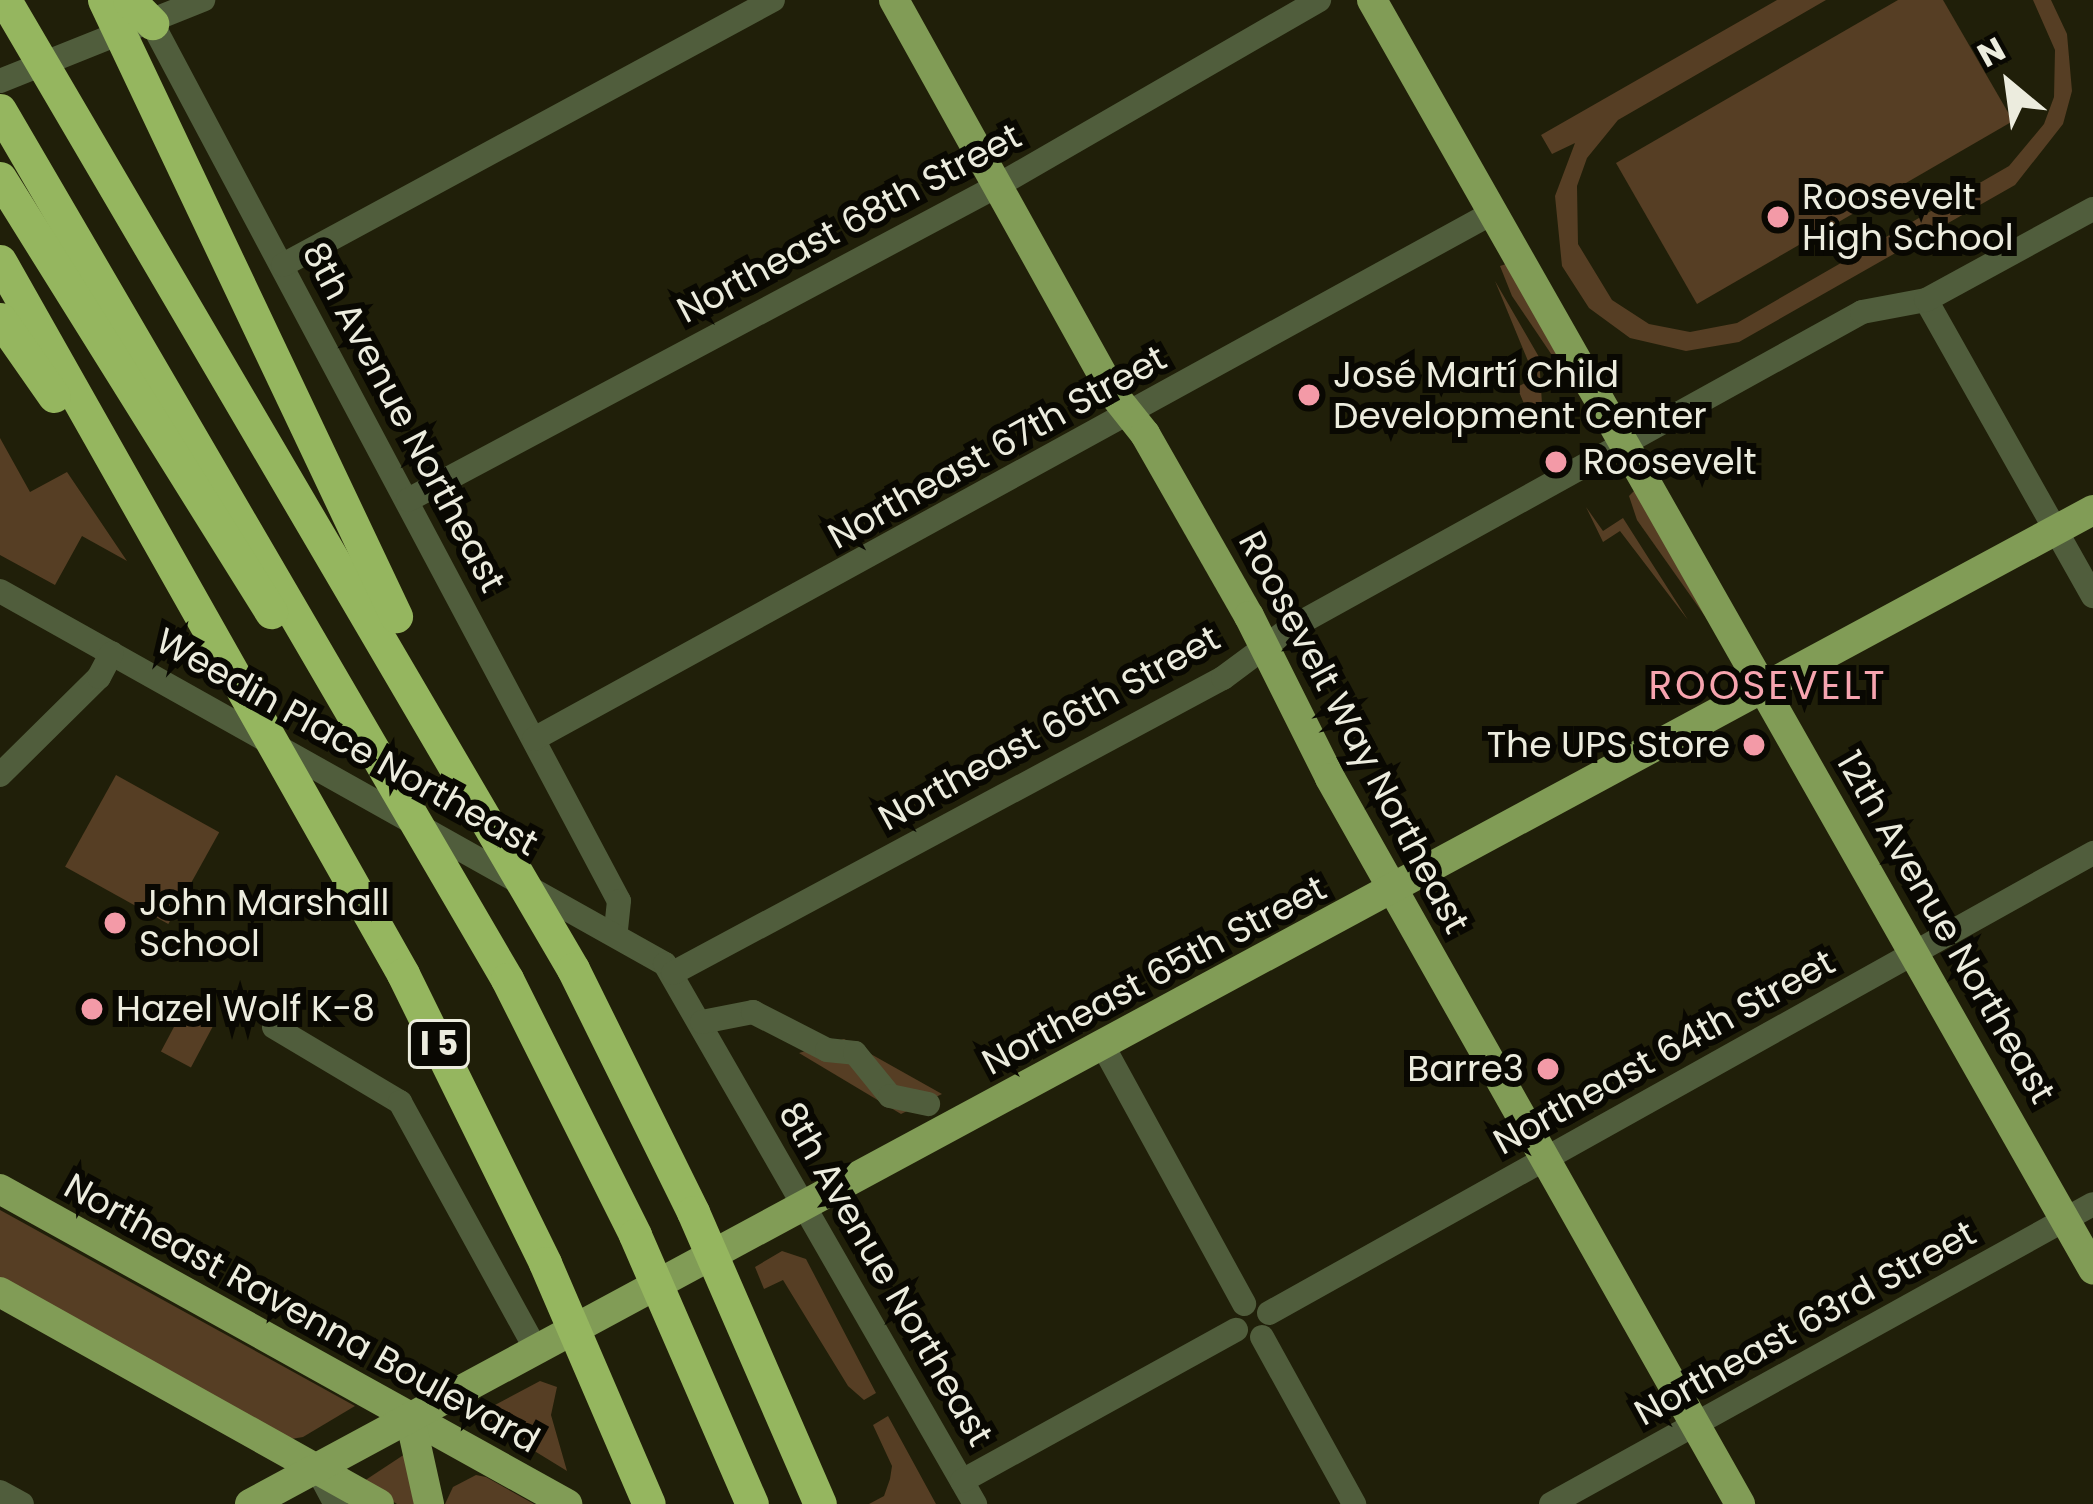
<!DOCTYPE html>
<meta charset="utf-8">
<style>
body{margin:0}
#map{position:relative;width:2093px;height:1504px;overflow:hidden;background:#201f09;font-family:Poppins,sans-serif}
div>[style]{position:absolute}
.green>*{inset:0;background:#563e24;transform-origin:0 0}
.minor>*{height:24px;margin:-12px;padding:0 12px;transform-origin:12px;border-radius:12px;background:#505d3c}
.major>*{height:30px;margin:-15px;padding:0 15px;transform-origin:15px;border-radius:15px;background:#819c56}
.highway>*{height:33px;margin:-16.5px;padding:0 16.5px;transform-origin:16.5px;border-radius:16.5px;background:#95b65f}
.dots>*{width:33px;height:33px;translate:-50% -50%;box-sizing:border-box;border:6px solid #090802;border-radius:50%}
span{translate:-50% -50%;white-space:nowrap;text-align:center;line-height:1.15;-webkit-text-stroke:12px #090802;paint-order:stroke}
.shield-label span{padding:3px 9px;background:#090802;border:3px solid;border-radius:9px;-webkit-text-stroke-width:0}
.shield-label{font-size:33px;color:#ececde;font-weight:700}
.poi-label{font-size:36px;color:#ececde}
.left{translate:0 -50%;text-align:left}
.right{translate:-100% -50%;text-align:right}
.street-label{font-size:36px;color:#ececde}
.neighbourhood-label{font-size:39px;color:#f7a4af;letter-spacing:3px}
.north{position:absolute;left:1949px;top:24px;width:120px;height:120px;-webkit-text-stroke:9px #090802;paint-order:stroke;rotate:331deg;font-size:33px;font-weight:700;line-height:48px;text-align:center;color:#ececde}
.north::after{content:'';display:block;margin:auto;width:42px;height:54px;background:#ececde;clip-path:polygon(50% 0,100% 100%,50% 72%,0 100%)}
</style>
<div id="map">
<div class="green">
<i style="clip-path:polygon(1777px 0,1826px 0,1618px 120px,1587px 158px,1577px 186px,1578px 244px,1612px 300px,1649px 324px,1690px 332px,1737px 323px,2009px 166px,2044px 124px,2054px 97px,2055px 50px,2033px 0,2051px 0,2067px 34px,2072px 91px,2063px 124px,2015px 185px,1739px 342px,1686px 351px,1630px 338px,1589px 308px,1562px 266px,1555px 196px,1575px 143px,1552px 154px,1541px 135px)"></i>
<i style="clip-path:polygon(1898px 0,1943px 0,2013px 121px,1697px 304px,1616px 163px)"></i>
<i style="clip-path:polygon(1509px 263px,1589px 410px,1512px 296px,1500px 266px)"></i>
<i style="clip-path:polygon(1495px 281px,1539px 357px,1542px 404px,1527px 411px,1517px 387px,1535px 378px)"></i>
<i style="clip-path:polygon(0 438px,30px 492px,67px 472px,127px 561px,82px 536px,55px 585px,0 555px)"></i>
<i style="clip-path:polygon(1637px 488px,1714px 629px,1637px 520px,1629px 496px)"></i>
<i style="clip-path:polygon(1586px 507px,1603px 531px,1623px 518px,1688px 620px,1620px 531px,1603px 542px)"></i>
<i style="left:116px;top:775px;width:118px;height:105px;rotate:29deg"></i>
<i style="left:183px;top:1010px;width:34px;height:47px;rotate:28deg"></i>
<i style="clip-path:polygon(844px 1039px,942px 1094px,901px 1114px,799px 1053px)"></i>
<i style="clip-path:polygon(0 1210px,355px 1406px,303px 1437px,280px 1441px,0 1286px)"></i>
<i style="clip-path:polygon(782px 1251px,806px 1259px,876px 1393px,864px 1400px,848px 1386px,783px 1280px,764px 1289px,755px 1267px)"></i>
<i style="clip-path:polygon(540px 1381px,557px 1387px,551px 1415px,567px 1471px,476px 1415px)"></i>
<i style="clip-path:polygon(888px 1416px,936px 1504px,869px 1504px,884px 1496px,890px 1479px,892px 1466px,873px 1425px)"></i>
<i style="clip-path:polygon(405px 1454px,414px 1504px,397px 1504px,361px 1483px)"></i>
<i style="clip-path:polygon(476px 1475px,486px 1477px,534px 1504px,445px 1504px,453px 1487px)"></i>
</div>
<div class="minor">
<i style="left:152px;top:23px;width:994px;rotate:61.99deg"></i>
<i style="left:619px;top:901px;width:31px;rotate:96deg"></i>
<i style="left:0;top:81px;width:219px;rotate:-21.8deg"></i>
<i style="left:283px;top:265px;width:557px;rotate:-28.41deg"></i>
<i style="left:1926px;top:300px;width:340px;rotate:60.6deg"></i>
<i style="left:408px;top:500px;width:667px;rotate:-28.06deg"></i>
<i style="left:997px;top:186px;width:372px;rotate:-30deg"></i>
<i style="left:0;top:591px;width:762px;rotate:29.29deg"></i>
<i style="left:665px;top:964px;width:623px;rotate:60.14deg"></i>
<i style="left:534px;top:739px;width:1093px;rotate:-28.77deg"></i>
<i style="left:0;top:775px;width:139px;rotate:-44.7deg"></i>
<i style="left:99px;top:677px;width:27px;rotate:-62deg"></i>
<i style="left:673px;top:973px;width:624px;rotate:-28.21deg"></i>
<i style="left:1223px;top:678px;width:82px;rotate:-36.6deg"></i>
<i style="left:1289px;top:629px;width:655px;rotate:-28.95deg"></i>
<i style="left:1862px;top:312px;width:65px;rotate:-10.6deg"></i>
<i style="left:1926px;top:300px;width:190px;rotate:-28.6deg"></i>
<i style="left:702px;top:1022px;width:52px;rotate:-11.1deg"></i>
<i style="left:753px;top:1012px;width:83px;rotate:27.2deg"></i>
<i style="left:827px;top:1050px;width:28px;rotate:6deg"></i>
<i style="left:855px;top:1053px;width:55px;rotate:50.9deg"></i>
<i style="left:890px;top:1096px;width:39px;rotate:12deg"></i>
<i style="left:274px;top:1027px;width:147px;rotate:30.8deg"></i>
<i style="left:400px;top:1102px;width:281px;rotate:61.2deg"></i>
<i style="left:1103px;top:1046px;width:294px;rotate:61.3deg"></i>
<i style="left:1269px;top:1313px;width:944px;rotate:-29.17deg"></i>
<i style="left:1262px;top:1337px;width:191px;rotate:61.1deg"></i>
<i style="left:317px;top:1469px;width:40px;rotate:62deg"></i>
<i style="left:962px;top:1481px;width:313px;rotate:-28.9deg"></i>
<i style="left:0;top:1492px;width:25px;rotate:29deg"></i>
<i style="left:1551px;top:1504px;width:619px;rotate:-28.96deg"></i>
</div>
<div class="major">
<i style="left:894px;top:0;width:452px;rotate:60.9deg"></i>
<i style="left:1114px;top:395px;width:50px;rotate:51.5deg"></i>
<i style="left:1145px;top:434px;width:210px;rotate:60.3deg"></i>
<i style="left:1249px;top:616px;width:181px;rotate:63.4deg"></i>
<i style="left:1330px;top:778px;width:834px;rotate:60.54deg"></i>
<i style="left:1372px;top:0;width:1460px;rotate:60.4deg"></i>
<i style="left:0;top:1189px;width:649px;rotate:29.05deg"></i>
<i style="left:0;top:1292px;width:434px;rotate:29.2deg"></i>
<i style="left:410px;top:1418px;width:88px;rotate:77.5deg"></i>
<i style="left:250px;top:1504px;width:2094px;rotate:-28.34deg"></i>
</div>
<div class="highway">
<i style="left:5px;top:0;width:1123px;rotate:59.62deg"></i>
<i style="left:573px;top:969px;width:271px;rotate:63.7deg"></i>
<i style="left:693px;top:1212px;width:318px;rotate:66.5deg"></i>
<i style="left:104px;top:0;width:682px;rotate:64.64deg"></i>
<i style="left:129px;top:0;width:33px;rotate:45deg"></i>
<i style="left:0;top:110px;width:1006px;rotate:59.74deg"></i>
<i style="left:507px;top:979px;width:286px;rotate:63.4deg"></i>
<i style="left:635px;top:1235px;width:293px;rotate:66.5deg"></i>
<i style="left:0;top:178px;width:512px;rotate:58.02deg"></i>
<i style="left:0;top:261px;width:819px;rotate:60.52deg"></i>
<i style="left:403px;top:974px;width:322px;rotate:63.8deg"></i>
<i style="left:545px;top:1263px;width:262px;rotate:66.7deg"></i>
<i style="left:0;top:319px;width:94px;rotate:55deg"></i>
</div>
<div class="dots">
<i style="left:1778px;top:217px;background:#f39aa7"></i>
<i style="left:1309px;top:395px;background:#f39aa7"></i>
<i style="left:1556px;top:462px;background:#f39aa7"></i>
<i style="left:1754px;top:745px;background:#f39aa7"></i>
<i style="left:115px;top:923px;background:#f39aa7"></i>
<i style="left:92px;top:1009px;background:#f39aa7"></i>
<i style="left:1548px;top:1069px;background:#f39aa7"></i>
</div>
<div class="shield-label">
<span style="left:439px;top:1044px">I 5</span>
</div>
<div class="poi-label">
<span class="left" style="left:1802px;top:217px">Roosevelt<br>High School</span>
<span class="left" style="left:1333px;top:395px">José Martí Child<br>Development Center</span>
<span class="left" style="left:1583px;top:462px">Roosevelt</span>
<span class="right" style="left:1730px;top:745px">The UPS Store</span>
<span class="left" style="left:139px;top:923px">John Marshall<br>School</span>
<span class="left" style="left:116px;top:1009px">Hazel Wolf K-8</span>
<span class="right" style="left:1524px;top:1069px">Barre3</span>
</div>
<div class="street-label">
<span style="left:849px;top:223px;rotate:-28deg">Northeast 68th Street</span>
<span style="left:404px;top:417px;rotate:62deg">8th Avenue Northeast</span>
<span style="left:997px;top:447px;rotate:-29deg">Northeast 67th Street</span>
<span style="left:1049px;top:728px;rotate:-29deg">Northeast 66th Street</span>
<span style="left:1354px;top:732px;rotate:62deg">Roosevelt Way Northeast</span>
<span style="left:347px;top:742px;rotate:29deg">Weedin Place Northeast</span>
<span style="left:1946px;top:927px;rotate:60deg">12th Avenue Northeast</span>
<span style="left:1154px;top:975px;rotate:-28deg">Northeast 65th Street</span>
<span style="left:1664px;top:1052px;rotate:-29deg">Northeast 64th Street</span>
<span style="left:886px;top:1274px;rotate:60deg">8th Avenue Northeast</span>
<span style="left:302px;top:1313px;rotate:29deg">Northeast Ravenna Boulevard</span>
<span style="left:1805px;top:1323px;rotate:-29deg">Northeast 63rd Street</span>
</div>
<div class="neighbourhood-label">
<span style="left:1768px;top:686px">ROOSEVELT</span>
</div>
<div class="north">N</div>
</div>
